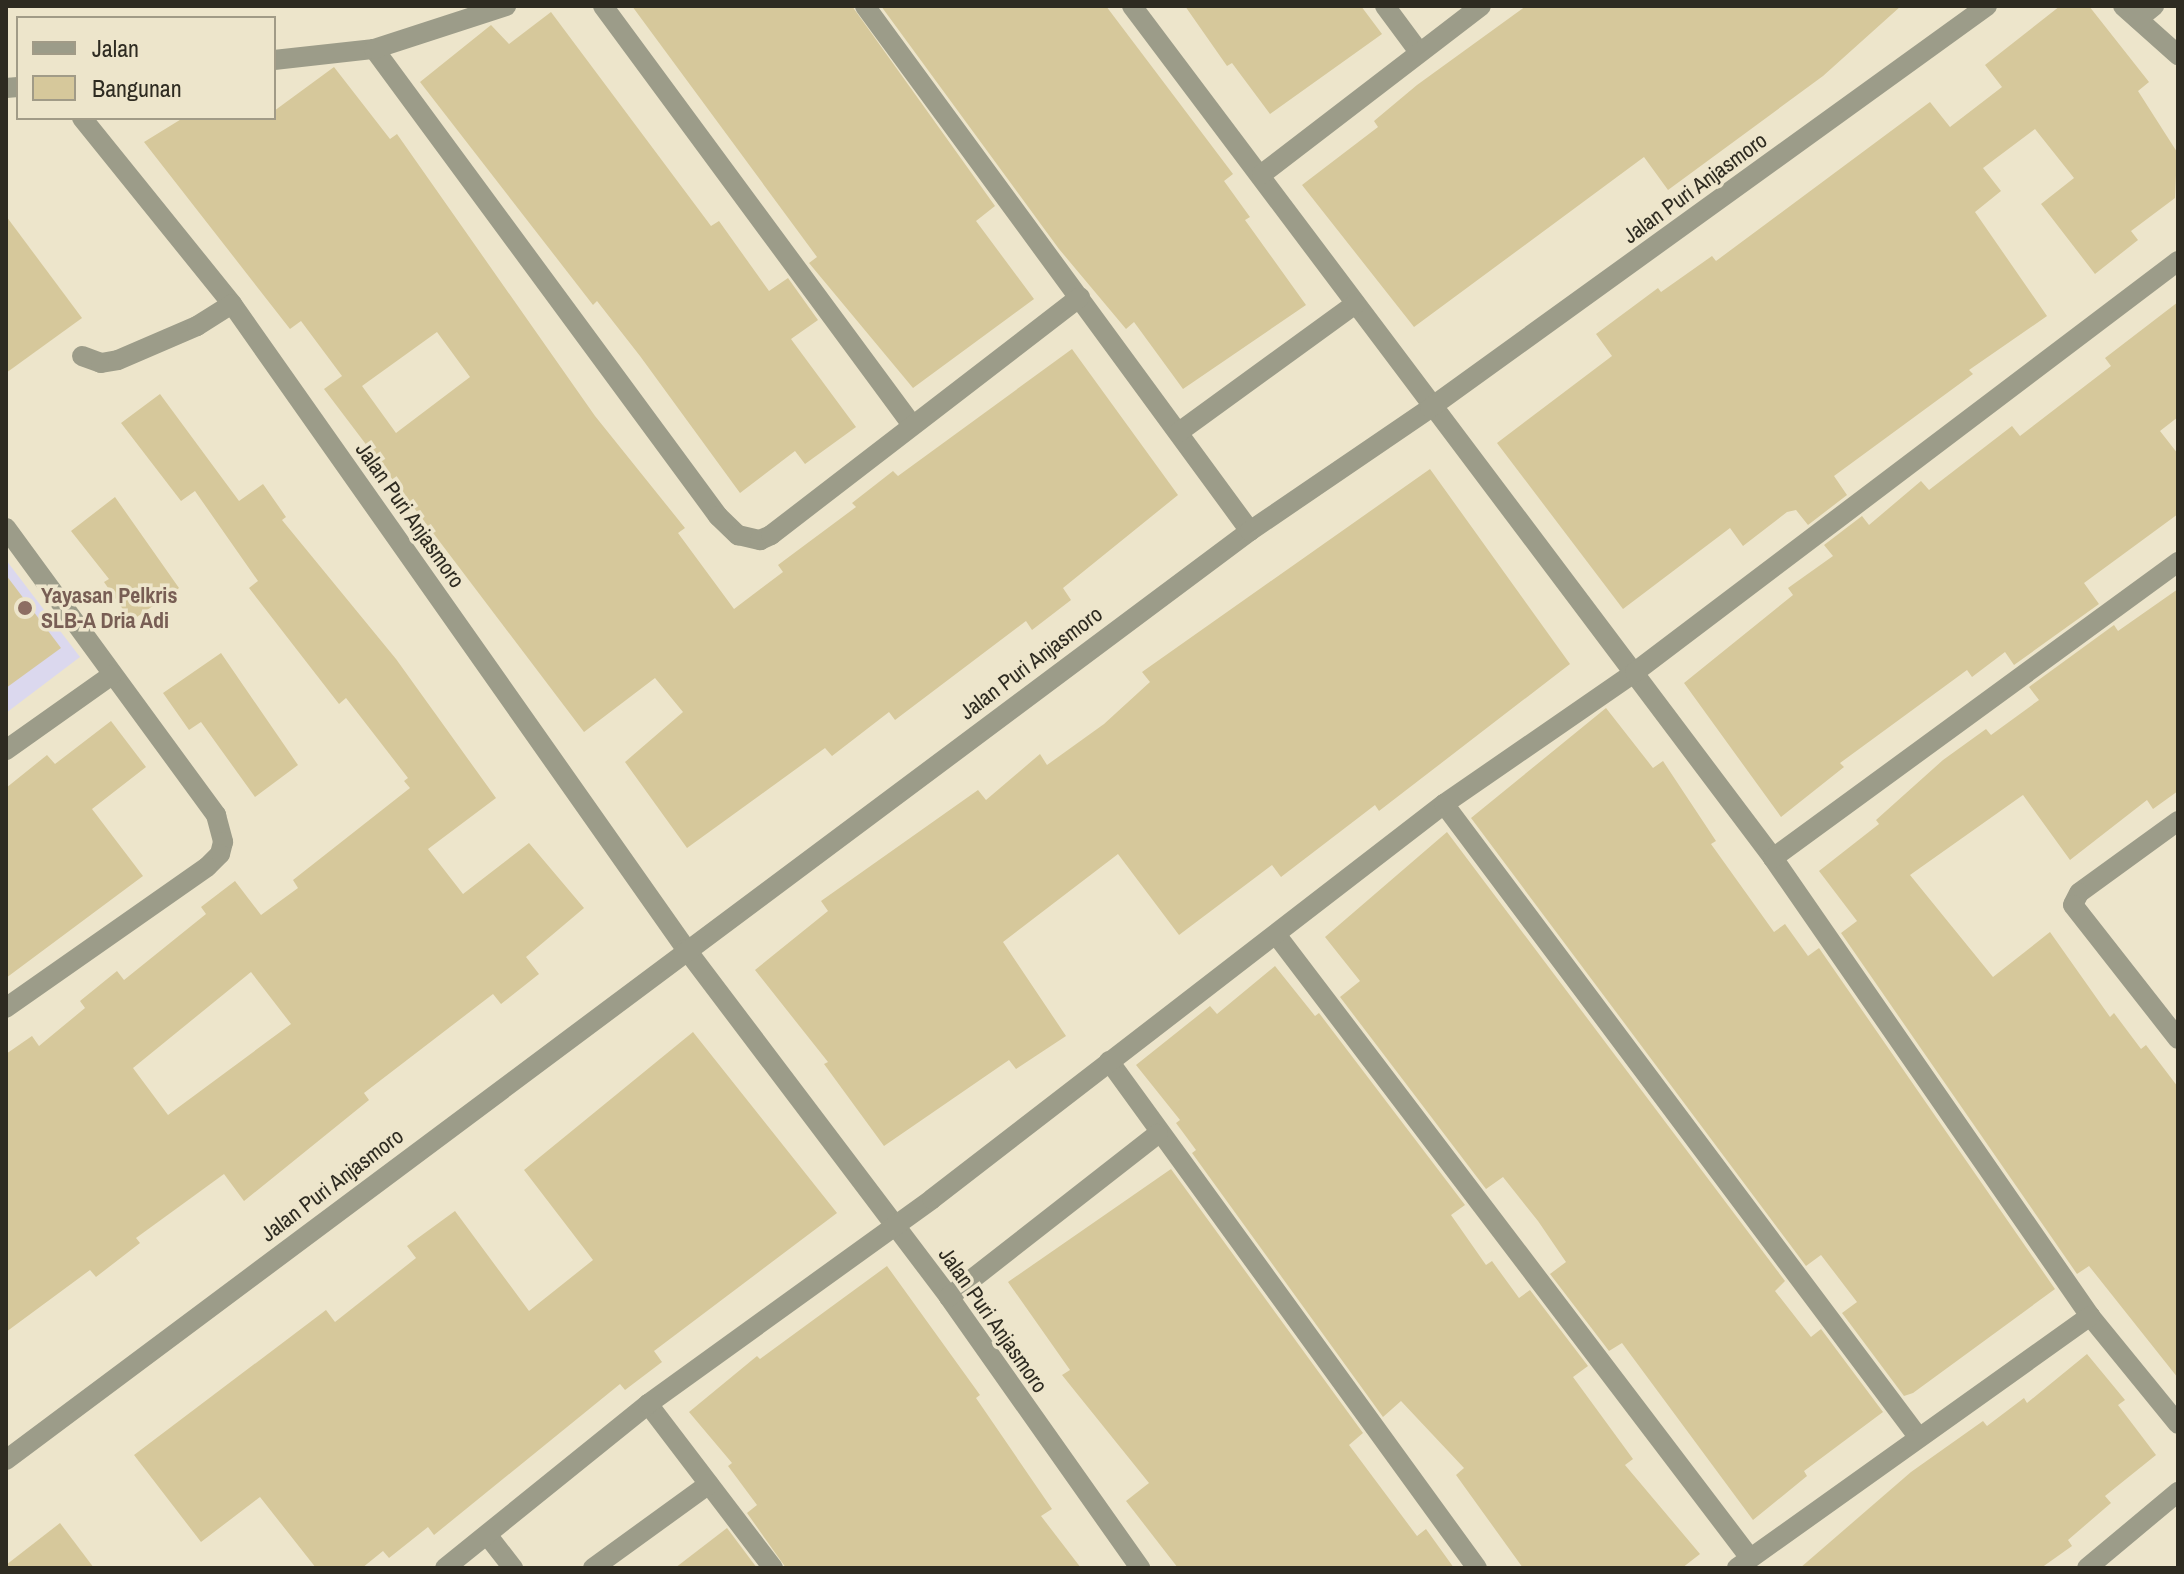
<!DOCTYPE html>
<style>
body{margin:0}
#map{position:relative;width:2184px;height:1574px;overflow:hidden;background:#ede5cb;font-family:"Archivo Narrow",sans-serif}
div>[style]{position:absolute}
.education>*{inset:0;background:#dbd8ee}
.building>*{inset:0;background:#d6c89b}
.minor>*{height:20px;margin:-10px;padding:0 10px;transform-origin:10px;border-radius:10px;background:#9c9c89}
.dots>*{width:22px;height:22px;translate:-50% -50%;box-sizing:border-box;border:4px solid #ede5cb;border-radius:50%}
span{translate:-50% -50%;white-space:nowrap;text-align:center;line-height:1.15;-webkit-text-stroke:7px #ede5cb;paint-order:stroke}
.street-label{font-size:22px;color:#2e2b21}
.education-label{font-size:22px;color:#785e54;font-weight:700}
.left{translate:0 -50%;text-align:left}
.frame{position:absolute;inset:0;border:8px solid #2e2b21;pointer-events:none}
.legend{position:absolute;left:16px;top:16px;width:260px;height:104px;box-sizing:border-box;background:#ede5cb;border:2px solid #a19b87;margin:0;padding:10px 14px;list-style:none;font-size:24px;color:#2e2b21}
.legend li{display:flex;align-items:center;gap:16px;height:40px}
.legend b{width:40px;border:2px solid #a19b87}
</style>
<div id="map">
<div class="education">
<i style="clip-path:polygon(6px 560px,80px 657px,6px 713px)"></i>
</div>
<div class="building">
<i style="clip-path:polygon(632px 6px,852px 6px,995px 206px,976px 221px,1034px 299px,913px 388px,809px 263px,817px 257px)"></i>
<i style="clip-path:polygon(881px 6px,1106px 6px,1233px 174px,1224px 181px,1250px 217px,1245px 220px,1306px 305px,1183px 389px,1134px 322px,1126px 329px,1059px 249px)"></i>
<i style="clip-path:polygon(1185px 6px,1361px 6px,1382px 34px,1270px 114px,1232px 63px,1227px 66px)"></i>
<i style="clip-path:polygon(1526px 6px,1901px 6px,1823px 76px,1668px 190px,1644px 157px,1414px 327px,1302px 185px,1378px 127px,1374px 121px,1417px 85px)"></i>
<i style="clip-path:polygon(2060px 6px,2089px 6px,2149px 82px,2138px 91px,2177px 152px,2175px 198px,2131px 231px,2138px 240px,2095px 274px,2041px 204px,2074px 178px,2035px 129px,1983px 168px,2001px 191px,1975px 212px,2047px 316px,1969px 370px,1973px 374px,1834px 476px,1847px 495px,1808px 525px,1796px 510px,1787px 512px,1743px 546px,1730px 528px,1623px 609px,1497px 443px,1612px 356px,1596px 334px,1658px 288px,1661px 292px,1712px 256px,1716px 261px,1930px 102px,1950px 127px,2002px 87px,1985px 65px)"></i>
<i style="clip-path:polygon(551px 12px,711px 226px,719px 221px,769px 291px,788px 278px,818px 320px,791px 339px,856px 427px,805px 464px,795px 451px,740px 493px,640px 356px,597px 301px,593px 305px,420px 82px,491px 25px,509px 44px)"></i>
<i style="clip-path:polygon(evenodd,334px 67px,390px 139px,397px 134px,595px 416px,685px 528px,678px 533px,734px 609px,783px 572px,778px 565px,856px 507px,852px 503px,893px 471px,898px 476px,1072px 349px,1178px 495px,1063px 588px,1071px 600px,1032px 630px,1026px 621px,895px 720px,889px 712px,832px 756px,825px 748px,687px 848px,625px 762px,683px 712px,655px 678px,584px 732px,324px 389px,342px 376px,301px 321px,290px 329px,144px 142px,183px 118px,274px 118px,274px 111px,334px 67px,437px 332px,470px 377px,396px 433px,362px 386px,437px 332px)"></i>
<i style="clip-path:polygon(6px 216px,82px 318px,6px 373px)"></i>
<i style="clip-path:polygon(2178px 302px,2178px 417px,2160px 431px,2178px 454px,2178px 514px,2084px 583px,2099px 604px,2014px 665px,2005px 652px,1972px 677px,1967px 670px,1840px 763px,1844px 767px,1781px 817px,1684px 683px,1793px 595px,1788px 588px,1833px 556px,1824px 545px,1862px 516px,1869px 525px,1921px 481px,1929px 490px,2012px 426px,2020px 436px,2111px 366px,2105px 358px)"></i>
<i style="clip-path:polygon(evenodd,160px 394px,239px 501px,263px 484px,286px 517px,282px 520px,396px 659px,496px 798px,428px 849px,463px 894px,529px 843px,584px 908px,526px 957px,539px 974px,501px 1004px,493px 994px,364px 1093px,369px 1100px,244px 1201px,224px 1174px,136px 1238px,140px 1243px,96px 1277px,90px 1270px,6px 1332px,6px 1054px,32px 1036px,39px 1046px,85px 1008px,80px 1001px,117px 971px,124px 980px,206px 914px,201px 907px,235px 881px,261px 915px,298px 888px,293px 880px,410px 788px,404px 781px,408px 778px,346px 698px,339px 704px,249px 588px,258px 581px,195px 491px,181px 501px,121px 423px,160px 394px,251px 972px,291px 1024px,168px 1115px,133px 1068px,251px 972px)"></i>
<i style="clip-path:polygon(1430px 469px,1570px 664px,1379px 811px,1375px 805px,1281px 877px,1272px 865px,1179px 935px,1118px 854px,1003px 942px,1066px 1036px,1016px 1069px,1009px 1060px,884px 1146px,824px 1064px,828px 1062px,755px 970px,828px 911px,821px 901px,978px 790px,986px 800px,1040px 754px,1047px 765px,1104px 724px,1150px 682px,1142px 672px)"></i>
<i style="clip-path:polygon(115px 497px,179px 588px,131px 621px,104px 582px,109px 579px,71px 531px)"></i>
<i style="clip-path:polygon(6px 575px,61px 648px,6px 688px)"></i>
<i style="clip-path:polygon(2178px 589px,2178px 791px,2153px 809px,2147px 800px,2070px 860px,2023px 795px,1910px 875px,1993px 977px,2050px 932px,2110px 1017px,2114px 1013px,2141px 1049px,2146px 1045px,2178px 1087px,2178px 1378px,2089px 1266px,2077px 1274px,1841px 933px,1857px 921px,1819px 871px,1879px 824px,1876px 820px,1943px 760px,1986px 729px,1991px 735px,2039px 700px,2029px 687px,2114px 625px,2118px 631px)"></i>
<i style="clip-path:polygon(221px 653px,298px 765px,255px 797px,201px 722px,189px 730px,163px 693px)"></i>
<i style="clip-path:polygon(1606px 708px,1653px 768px,1663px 761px,1716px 841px,1711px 844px,1774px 932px,1785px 924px,1808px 956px,1819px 948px,2055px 1289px,1913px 1393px,1904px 1396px,1842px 1313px,1857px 1302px,1821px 1255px,1806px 1266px,1471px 818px)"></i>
<i style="clip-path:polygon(111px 721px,146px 767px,92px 809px,143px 876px,6px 978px,6px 788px,47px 755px,55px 764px)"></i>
<i style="clip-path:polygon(1447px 832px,1785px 1281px,1775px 1291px,1811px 1337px,1821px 1329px,1883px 1412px,1804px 1471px,1807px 1476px,1753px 1520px,1622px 1343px,1609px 1351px,1550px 1274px,1566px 1262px,1538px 1221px,1503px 1177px,1486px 1189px,1340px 997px,1360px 981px,1325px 937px)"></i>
<i style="clip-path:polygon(1275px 966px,1315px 1016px,1319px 1013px,1465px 1205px,1451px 1215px,1486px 1265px,1492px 1261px,1519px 1298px,1530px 1290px,1588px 1366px,1573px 1377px,1633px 1459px,1625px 1465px,1700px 1554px,1682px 1568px,1523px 1568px,1456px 1475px,1464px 1468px,1401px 1401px,1383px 1417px,1192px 1153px,1196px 1150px,1176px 1123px,1180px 1120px,1136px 1065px,1210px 1006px,1217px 1014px)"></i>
<i style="clip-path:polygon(693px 1032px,837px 1213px,654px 1351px,662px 1362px,625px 1390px,620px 1384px,434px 1535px,428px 1527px,389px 1558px,383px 1551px,362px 1568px,316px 1568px,260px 1497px,201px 1542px,134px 1455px,326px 1310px,335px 1322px,416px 1258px,407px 1246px,455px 1211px,529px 1311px,593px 1260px,524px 1170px)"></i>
<i style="clip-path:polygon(1171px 1169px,1363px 1433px,1349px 1445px,1417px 1536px,1426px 1529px,1454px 1568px,1178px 1568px,1126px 1501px,1149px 1483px,1062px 1375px,1070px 1370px,1008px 1282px)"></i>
<i style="clip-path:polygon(887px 1266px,980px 1395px,976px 1398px,1052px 1509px,1041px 1516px,1081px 1568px,786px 1568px,747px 1513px,757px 1505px,728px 1466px,732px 1463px,689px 1412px,757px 1356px,760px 1359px)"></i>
<i style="clip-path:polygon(2087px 1354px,2125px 1400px,2118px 1405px,2156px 1455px,2105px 1496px,2111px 1503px,2068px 1540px,2072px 1546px,2041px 1568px,1800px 1568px,1911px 1472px,1983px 1421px,1987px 1426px,2024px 1398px,2027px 1403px)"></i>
<i style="clip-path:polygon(60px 1523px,94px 1568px,6px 1568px,6px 1565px)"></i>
<i style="clip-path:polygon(727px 1528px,757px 1568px,675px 1568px)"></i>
</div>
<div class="minor">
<i style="left:603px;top:6px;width:521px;rotate:53.59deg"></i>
<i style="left:865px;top:6px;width:651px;rotate:53.75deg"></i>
<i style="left:1132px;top:6px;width:1066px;rotate:53.04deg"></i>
<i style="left:1773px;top:858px;width:557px;rotate:55.31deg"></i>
<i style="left:2090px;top:1316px;width:139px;rotate:50.8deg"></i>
<i style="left:1385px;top:6px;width:57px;rotate:53.5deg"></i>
<i style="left:2123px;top:6px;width:74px;rotate:41.7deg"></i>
<i style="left:2138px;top:19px;width:21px;rotate:-39deg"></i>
<i style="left:374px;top:49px;width:580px;rotate:53.62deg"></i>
<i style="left:718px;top:516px;width:28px;rotate:44deg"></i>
<i style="left:738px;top:535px;width:23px;rotate:13deg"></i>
<i style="left:760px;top:540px;width:12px;rotate:-24deg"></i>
<i style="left:771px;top:535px;width:390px;rotate:-37.6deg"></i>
<i style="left:274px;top:60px;width:101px;rotate:-6.3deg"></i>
<i style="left:374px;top:49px;width:139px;rotate:-18deg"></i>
<i style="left:6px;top:88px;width:12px;rotate:-5deg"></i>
<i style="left:82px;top:118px;width:239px;rotate:51.1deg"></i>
<i style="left:232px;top:304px;width:789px;rotate:54.86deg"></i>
<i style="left:686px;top:949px;width:436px;rotate:52.9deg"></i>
<i style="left:949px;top:1297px;width:332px;rotate:54.8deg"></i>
<i style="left:1262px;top:174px;width:276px;rotate:-37.5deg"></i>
<i style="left:82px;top:356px;width:20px;rotate:20deg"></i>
<i style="left:101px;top:363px;width:17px;rotate:-10deg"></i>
<i style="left:118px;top:360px;width:86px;rotate:-23.3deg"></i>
<i style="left:197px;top:326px;width:41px;rotate:-32.2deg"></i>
<i style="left:1179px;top:432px;width:218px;rotate:-36deg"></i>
<i style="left:6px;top:528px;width:356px;rotate:53.8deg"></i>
<i style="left:216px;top:815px;width:28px;rotate:75deg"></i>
<i style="left:223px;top:842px;width:12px;rotate:104deg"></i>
<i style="left:220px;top:854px;width:18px;rotate:135deg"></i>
<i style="left:207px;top:867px;width:246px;rotate:145deg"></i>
<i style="left:6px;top:750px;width:130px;rotate:-35.3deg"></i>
<i style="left:1444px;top:804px;width:792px;rotate:53.16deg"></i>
<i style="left:2178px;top:821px;width:122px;rotate:144deg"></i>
<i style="left:2079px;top:893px;width:13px;rotate:117deg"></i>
<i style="left:2073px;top:905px;width:170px;rotate:51.9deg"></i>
<i style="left:1773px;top:858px;width:502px;rotate:-36.16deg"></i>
<i style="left:1278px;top:937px;width:780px;rotate:52.76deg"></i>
<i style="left:1109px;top:1061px;width:626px;rotate:54.03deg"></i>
<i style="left:949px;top:1297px;width:265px;rotate:-38deg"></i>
<i style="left:648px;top:1404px;width:206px;rotate:52.7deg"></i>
<i style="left:6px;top:1460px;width:1553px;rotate:-36.75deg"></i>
<i style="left:1250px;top:531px;width:218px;rotate:-34.3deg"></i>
<i style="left:1430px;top:408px;width:687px;rotate:-35.82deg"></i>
<i style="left:488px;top:1536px;width:41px;rotate:52deg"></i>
<i style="left:445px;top:1568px;width:261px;rotate:-38.9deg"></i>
<i style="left:648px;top:1404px;width:350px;rotate:-35.8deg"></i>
<i style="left:932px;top:1199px;width:647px;rotate:-37.65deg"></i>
<i style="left:1444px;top:804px;width:232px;rotate:-34.6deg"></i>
<i style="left:1635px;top:672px;width:681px;rotate:-37.12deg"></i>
<i style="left:593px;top:1568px;width:143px;rotate:-35.9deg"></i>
<i style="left:1737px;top:1568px;width:434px;rotate:-35.5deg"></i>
<i style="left:2087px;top:1568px;width:119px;rotate:-39.9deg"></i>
</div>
<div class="dots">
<i style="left:25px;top:608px;background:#8d6e63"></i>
</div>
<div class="street-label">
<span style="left:1695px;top:188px;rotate:-36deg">Jalan Puri Anjasmoro</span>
<span style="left:410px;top:515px;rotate:55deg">Jalan Puri Anjasmoro</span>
<span style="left:1031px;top:663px;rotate:-37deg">Jalan Puri Anjasmoro</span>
<span style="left:332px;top:1185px;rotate:-37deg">Jalan Puri Anjasmoro</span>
<span style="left:993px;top:1320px;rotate:55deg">Jalan Puri Anjasmoro</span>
</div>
<div class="education-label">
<span class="left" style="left:41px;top:608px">Yayasan Pelkris<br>SLB-A Dria Adi</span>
</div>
<div class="frame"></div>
<ul class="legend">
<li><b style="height:10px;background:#9c9c89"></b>Jalan</li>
<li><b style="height:22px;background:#d6c89b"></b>Bangunan</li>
</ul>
</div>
